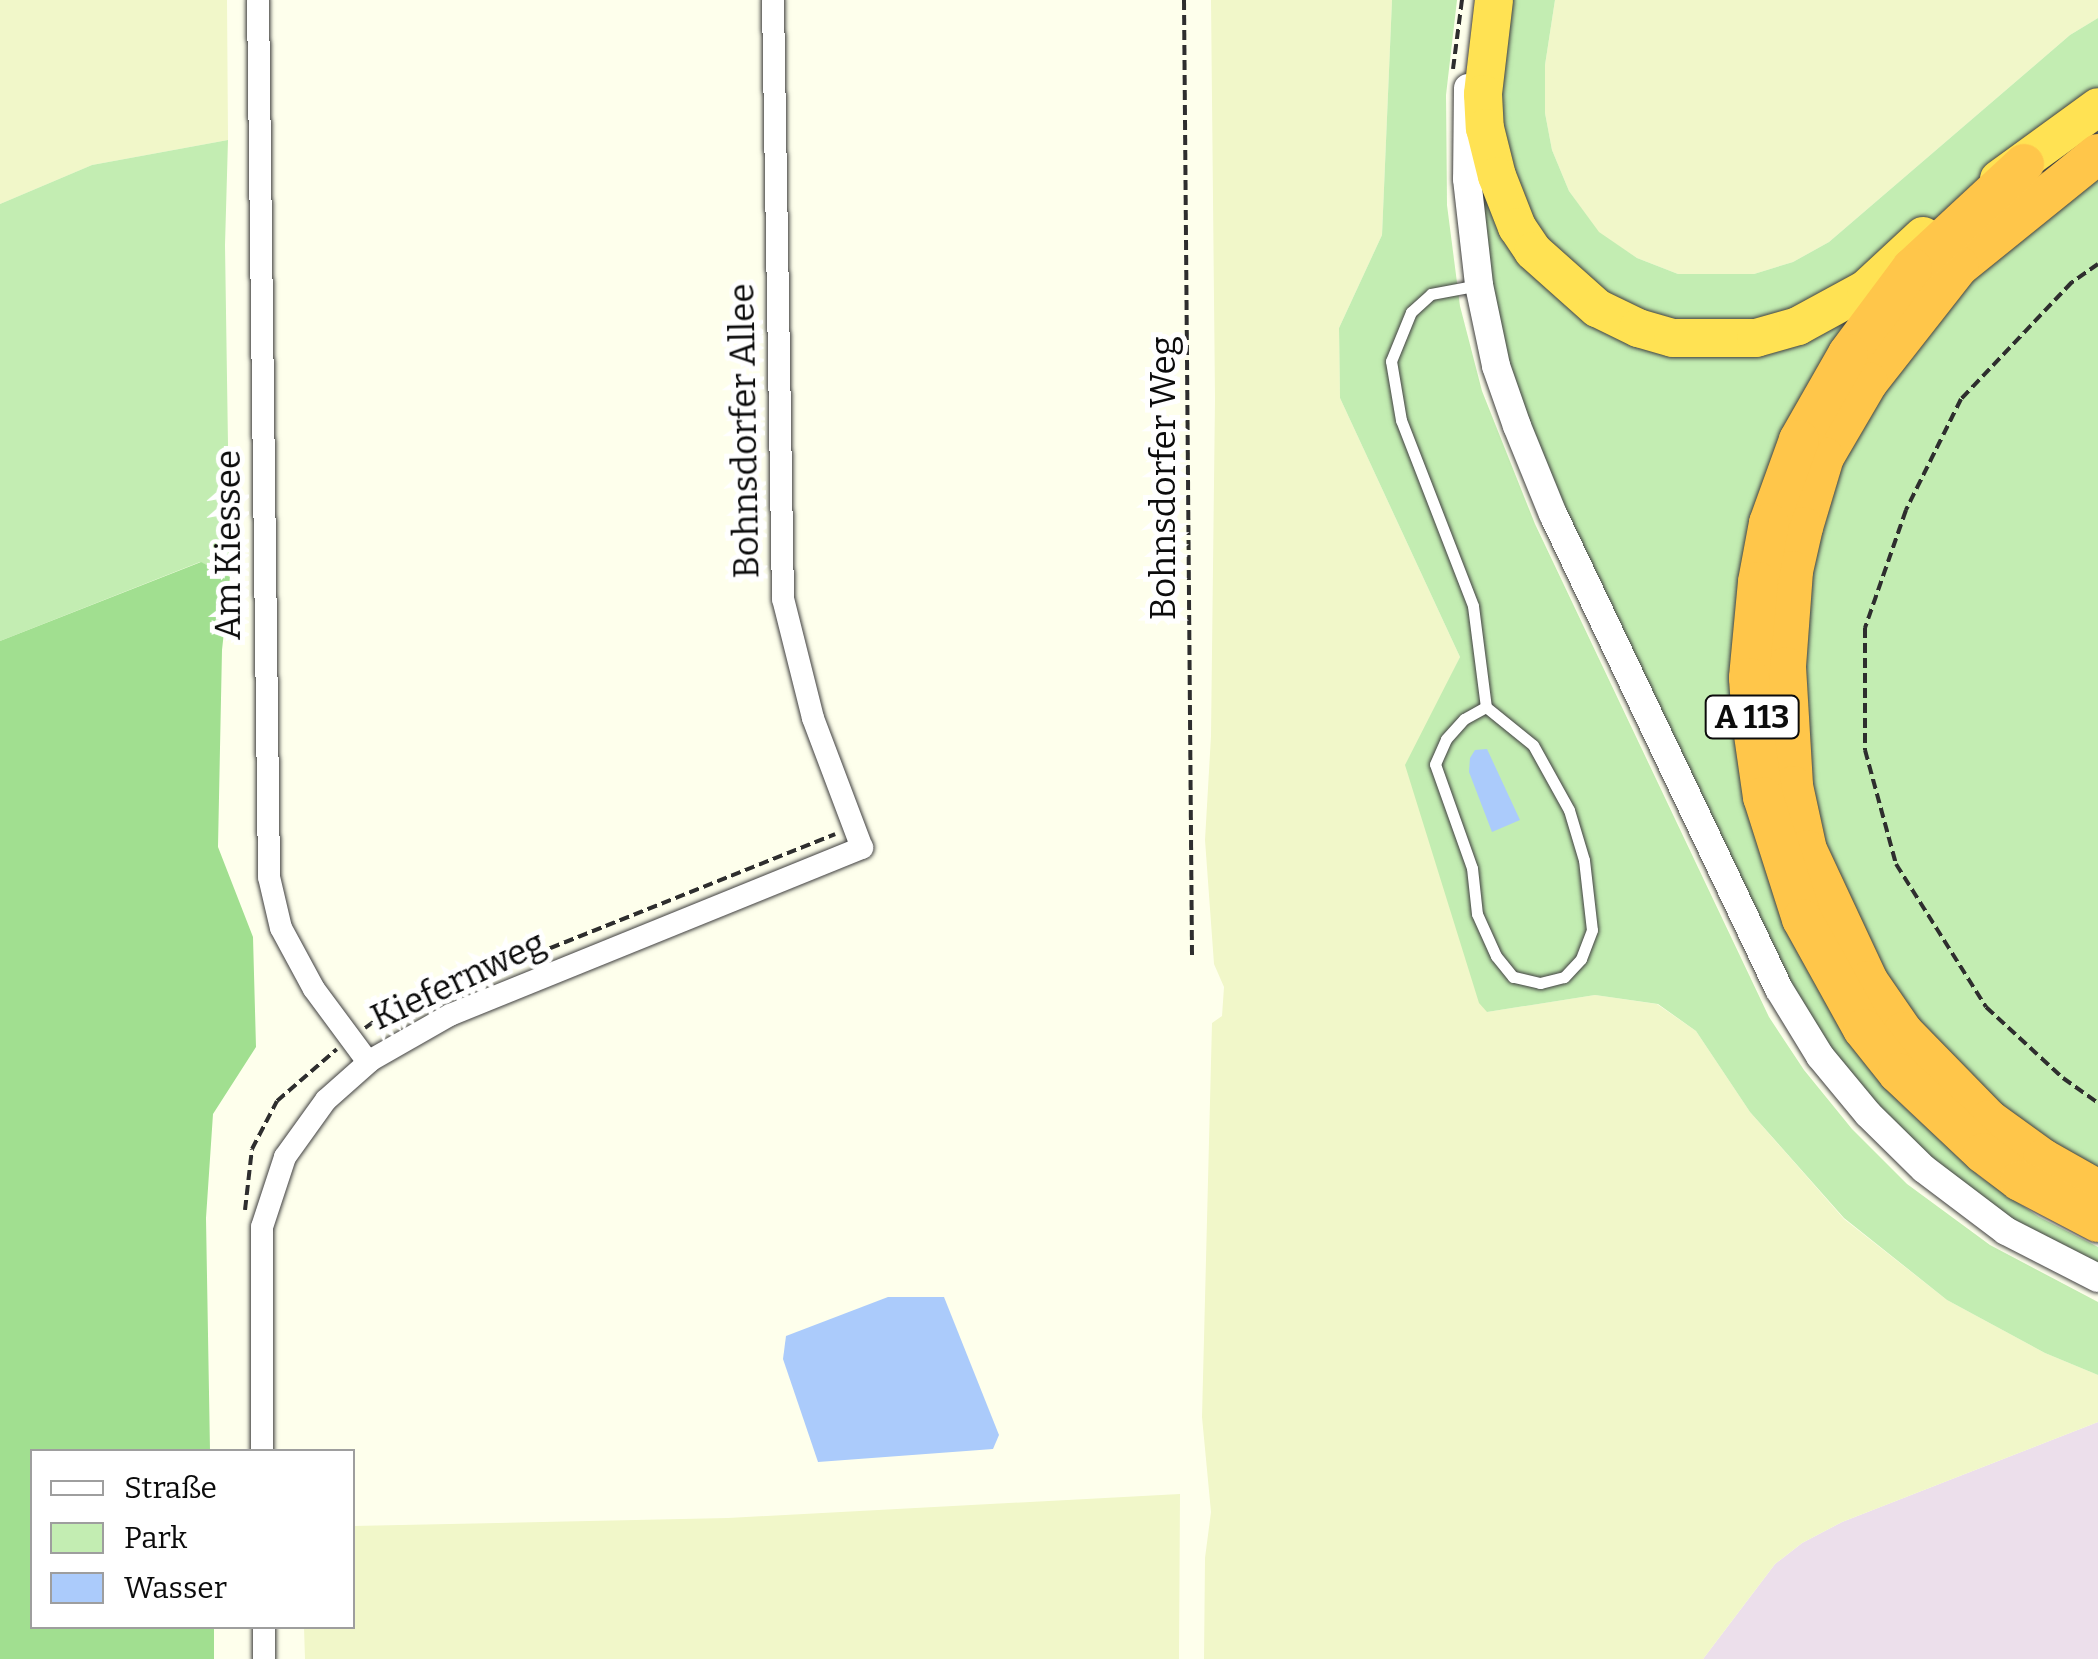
<!DOCTYPE html>
<meta charset="utf-8">
<style>
body{margin:0}
#map{position:relative;width:2098px;height:1659px;overflow:hidden;background:#feffec;font-family:Bitter,serif}
div>[style]{position:absolute}
.industrial>*{inset:0;background:#ecdfeb}
.farmland>*{inset:0;background:#f1f7c9}
.green>*{inset:0;background:#c3edb2}
.forest>*{inset:0;background:#a1df90}
.water>*{inset:0;background:#abcbfb}
.path>*{height:4px;margin-top:-2px;transform-origin:0;background:repeating-linear-gradient(90deg,#2e2e2e 0 10px,transparent 0 15px)}
.roads{filter:drop-shadow(0 0 2px #3f3f3f) drop-shadow(0 0 2px #3f3f3f)}
.service>*{height:11px;margin:-5.5px;padding:0 5.5px;transform-origin:5.5px;border-radius:5.5px;background:#fff}
.minor>*{height:22px;margin:-11px;padding:0 11px;transform-origin:11px;border-radius:11px;background:#fff}
.tertiary>*{height:28px;margin:-14px;padding:0 14px;transform-origin:14px;border-radius:14px;background:#fff}
.trunk>*{height:38px;margin:-19px;padding:0 19px;transform-origin:19px;border-radius:19px;background:#ffe253}
.motorway>*{height:40px;margin:-20px;padding:0 20px;transform-origin:20px;border-radius:20px;background:#ffc64a}
span{translate:-50% -50%;white-space:nowrap;text-align:center;line-height:1.15;-webkit-text-stroke:10px #fff;paint-order:stroke}
.shield-label span{padding:2px 8px;background:#fff;border:2px solid;border-radius:8px;-webkit-text-stroke-width:0}
.shield-label{font-size:32px;color:#0c0c0c;font-weight:700}
.street-label{font-size:35px;color:#0c0c0c}
.legend{position:absolute;left:30px;top:1449px;width:325px;height:180px;box-sizing:border-box;background:#fff;border:2px solid #9e9e9e;margin:0;padding:12px 18px;list-style:none;font-size:30px;color:#0c0c0c}
.legend li{display:flex;align-items:center;gap:20px;height:50px}
.legend b{width:50px;border:2px solid #9e9e9e}
</style>
<div id="map">
<div class="industrial">
<i style="clip-path:polygon(2098px 1422px,2098px 1659px,1703px 1659px,1775px 1564px,1802px 1543px,1842px 1522px)"></i>
</div>
<div class="farmland">
<i style="clip-path:polygon(0 0,227px 0,228px 140px,92px 165px,0 204px)"></i>
<i style="clip-path:polygon(1211px 0,1392px 0,1382px 235px,1339px 328px,1340px 398px,1460px 657px,1437px 704px,1487px 1012px,1595px 995px,1657px 1004px,1696px 1031px,1750px 1112px,1844px 1219px,1947px 1300px,2045px 1353px,2098px 1375px,2098px 1422px,1842px 1522px,1802px 1543px,1775px 1564px,1703px 1659px,1204px 1659px,1205px 1558px,1211px 1512px,1202px 1417px,1212px 1023px,1222px 1016px,1224px 987px,1214px 964px,1205px 840px,1211px 736px,1215px 399px)"></i>
<i style="clip-path:polygon(1555px 0,2098px 0,2098px 18px,2070px 35px,1829px 242px,1793px 262px,1754px 274px,1717px 276px,1678px 274px,1637px 258px,1599px 233px,1569px 191px,1552px 150px,1545px 113px,1545px 65px)"></i>
<i style="clip-path:polygon(1180px 1494px,1179px 1659px,305px 1659px,304px 1627px,352px 1626px,353px 1526px,728px 1518px)"></i>
</div>
<div class="green">
<i style="clip-path:polygon(1392px 0,1457px 0,1446px 95px,1447px 205px,1460px 306px,1482px 391px,1535px 524px,1769px 1017px,1804px 1070px,1852px 1129px,1907px 1184px,1990px 1245px,2098px 1302px,2098px 1375px,2045px 1353px,1947px 1300px,1844px 1218px,1750px 1112px,1696px 1031px,1658px 1004px,1595px 995px,1487px 1012px,1479px 1003px,1405px 765px,1460px 657px,1340px 398px,1339px 328px,1382px 235px)"></i>
<i style="clip-path:polygon(1501px 0,1555px 0,1545px 65px,1545px 113px,1552px 150px,1569px 191px,1599px 232px,1637px 258px,1678px 274px,1754px 274px,1793px 262px,1829px 242px,2070px 35px,2098px 18px,2098px 92px,1922px 232px,1801px 319px,1652px 321px,1567px 271px,1506px 179px,1496px 31px)"></i>
<i style="clip-path:polygon(228px 140px,225px 245px,230px 577px,200px 562px,0 641px,0 204px,92px 165px)"></i>
<i style="clip-path:polygon(1480px 172px,1635px 337px,1856px 313px,1750px 819px,1793px 944px,1858px 1054px,1899px 1102px,1979px 1176px,2039px 1217px,2098px 1247px,2098px 1267px,2003px 1216px,1903px 1135px,1825px 1043px,1787px 980px,1542px 459px,1507px 354px,1488px 264px)"></i>
<i style="clip-path:polygon(2098px 177px,2098px 1179px,2049px 1150px,1924px 1040px,1835px 886px,1801px 767px,1808px 561px,1847px 443px,1968px 282px)"></i>
</div>
<div class="forest">
<i style="clip-path:polygon(201px 562px,230px 577px,222px 650px,218px 847px,253px 937px,256px 1047px,213px 1114px,206px 1218px,210px 1451px,32px 1452px,32px 1626px,214px 1627px,214px 1659px,0 1659px,0 641px)"></i>
</div>
<div class="water">
<i style="clip-path:polygon(1487px 749px,1520px 820px,1492px 832px,1469px 772px,1470px 758px,1475px 750px)"></i>
<i style="clip-path:polygon(888px 1297px,944px 1297px,999px 1435px,993px 1449px,818px 1462px,783px 1359px,786px 1336px)"></i>
</div>
<div class="path">
<i style="left:1184px;top:0;width:956px;rotate:89.52deg"></i>
<i style="left:1453px;top:69px;width:70px;rotate:-82.6deg"></i>
<i style="left:2098px;top:264px;width:32px;rotate:145deg"></i>
<i style="left:2072px;top:282px;width:161px;rotate:133.5deg"></i>
<i style="left:1961px;top:399px;width:124px;rotate:116.4deg"></i>
<i style="left:1906px;top:510px;width:125px;rotate:109.2deg"></i>
<i style="left:1865px;top:628px;width:122px;rotate:90deg"></i>
<i style="left:1865px;top:750px;width:118px;rotate:74.8deg"></i>
<i style="left:1896px;top:864px;width:169px;rotate:57.8deg"></i>
<i style="left:1986px;top:1007px;width:105px;rotate:42.7deg"></i>
<i style="left:2063px;top:1078px;width:43px;rotate:35.5deg"></i>
<i style="left:365px;top:1028px;width:22px;rotate:-36deg"></i>
<i style="left:383px;top:1015px;width:487px;rotate:-21.8deg"></i>
<i style="left:245px;top:1210px;width:61px;rotate:-83.5deg"></i>
<i style="left:252px;top:1149px;width:54px;rotate:-62.5deg"></i>
<i style="left:277px;top:1101px;width:79px;rotate:-40.9deg"></i>
</div>
<div class="roads">
<div class="service">
<i style="left:1479px;top:285px;width:49px;rotate:169.4deg"></i>
<i style="left:1431px;top:294px;width:27px;rotate:138deg"></i>
<i style="left:1411px;top:312px;width:53px;rotate:112.2deg"></i>
<i style="left:1391px;top:361px;width:60px;rotate:80.4deg"></i>
<i style="left:1401px;top:420px;width:199px;rotate:68.8deg"></i>
<i style="left:1473px;top:606px;width:102px;rotate:82.7deg"></i>
<i style="left:1486px;top:707px;width:60px;rotate:39deg"></i>
<i style="left:1533px;top:745px;width:74px;rotate:61deg"></i>
<i style="left:1569px;top:810px;width:52px;rotate:73.3deg"></i>
<i style="left:1584px;top:860px;width:70px;rotate:83.5deg"></i>
<i style="left:1592px;top:930px;width:31px;rotate:111deg"></i>
<i style="left:1581px;top:959px;width:25px;rotate:133deg"></i>
<i style="left:1564px;top:977px;width:25px;rotate:166deg"></i>
<i style="left:1540px;top:983px;width:28px;rotate:-167deg"></i>
<i style="left:1513px;top:977px;width:27px;rotate:-129deg"></i>
<i style="left:1496px;top:956px;width:46px;rotate:-114.3deg"></i>
<i style="left:1477px;top:914px;width:46px;rotate:-96.2deg"></i>
<i style="left:1472px;top:868px;width:110px;rotate:-109.6deg"></i>
<i style="left:1435px;top:764px;width:27px;rotate:-66deg"></i>
<i style="left:1446px;top:739px;width:27px;rotate:-48deg"></i>
<i style="left:1464px;top:719px;width:25px;rotate:-29deg"></i>
</div>
<div class="minor">
<i style="left:258px;top:0;width:877px;rotate:89.28deg"></i>
<i style="left:269px;top:877px;width:52px;rotate:76.8deg"></i>
<i style="left:281px;top:928px;width:69px;rotate:61.6deg"></i>
<i style="left:314px;top:989px;width:91px;rotate:53.5deg"></i>
<i style="left:262px;top:1452px;width:225px;rotate:-90deg"></i>
<i style="left:262px;top:1227px;width:74px;rotate:-71.8deg"></i>
<i style="left:285px;top:1157px;width:70px;rotate:-54.3deg"></i>
<i style="left:326px;top:1100px;width:60px;rotate:-41.6deg"></i>
<i style="left:371px;top:1060px;width:91px;rotate:-29.7deg"></i>
<i style="left:450px;top:1015px;width:445px;rotate:-22.1deg"></i>
<i style="left:862px;top:848px;width:139px;rotate:-110.7deg"></i>
<i style="left:813px;top:718px;width:123px;rotate:-104.1deg"></i>
<i style="left:783px;top:599px;width:599px;rotate:-90.96deg"></i>
<i style="left:264px;top:1626px;width:33px;rotate:90deg"></i>
</div>
<div class="tertiary">
<i style="left:1468px;top:88px;width:91px;rotate:90.6deg"></i>
<i style="left:1467px;top:179px;width:107px;rotate:83.5deg"></i>
<i style="left:1479px;top:285px;width:83px;rotate:78.1deg"></i>
<i style="left:1496px;top:366px;width:64px;rotate:70.7deg"></i>
<i style="left:1517px;top:426px;width:95px;rotate:67.8deg"></i>
<i style="left:1553px;top:514px;width:526px;rotate:64.56deg"></i>
<i style="left:1779px;top:989px;width:79px;rotate:58.5deg"></i>
<i style="left:1820px;top:1056px;width:75px;rotate:50.4deg"></i>
<i style="left:1868px;top:1114px;width:78px;rotate:44.5deg"></i>
<i style="left:1924px;top:1169px;width:103px;rotate:37.1deg"></i>
<i style="left:2006px;top:1231px;width:103px;rotate:27.1deg"></i>
</div>
<div class="trunk">
<i style="left:1494px;top:0;width:95px;rotate:96.7deg"></i>
<i style="left:1483px;top:94px;width:34px;rotate:87deg"></i>
<i style="left:1485px;top:128px;width:49px;rotate:76deg"></i>
<i style="left:1497px;top:176px;width:55px;rotate:68.6deg"></i>
<i style="left:1517px;top:227px;width:29px;rotate:56deg"></i>
<i style="left:1533px;top:251px;width:86px;rotate:41.7deg"></i>
<i style="left:1597px;top:308px;width:46px;rotate:26deg"></i>
<i style="left:1638px;top:328px;width:36px;rotate:16deg"></i>
<i style="left:1673px;top:338px;width:83px"></i>
<i style="left:1756px;top:338px;width:44px;rotate:-15.9deg"></i>
<i style="left:1798px;top:326px;width:77px;rotate:-28.6deg"></i>
<i style="left:1866px;top:289px;width:78px;rotate:-42.9deg"></i>
<i style="left:1999px;top:179px;width:122px;rotate:-36deg"></i>
</div>
<div class="motorway">
<i style="left:2098px;top:154px;width:179px;rotate:141.1deg"></i>
<i style="left:1959px;top:266px;width:147px;rotate:128.1deg"></i>
<i style="left:1868px;top:382px;width:87px;rotate:120.4deg"></i>
<i style="left:1824px;top:457px;width:73px;rotate:106.7deg"></i>
<i style="left:1803px;top:527px;width:45px;rotate:102.8deg"></i>
<i style="left:1793px;top:571px;width:96px;rotate:94.2deg"></i>
<i style="left:1786px;top:667px;width:119px;rotate:86.6deg"></i>
<i style="left:1793px;top:786px;width:66px;rotate:77.7deg"></i>
<i style="left:1807px;top:850px;width:145px;rotate:65deg"></i>
<i style="left:1868px;top:981px;width:62px;rotate:55.5deg"></i>
<i style="left:1903px;top:1032px;width:123px;rotate:45.7deg"></i>
<i style="left:1989px;top:1120px;width:67px;rotate:35.8deg"></i>
<i style="left:2043px;top:1159px;width:63px;rotate:29.4deg"></i>
<i style="left:2024px;top:164px;width:153px;rotate:137.1deg"></i>
<i style="left:1912px;top:268px;width:107px;rotate:126.7deg"></i>
<i style="left:1848px;top:354px;width:99px;rotate:119.7deg"></i>
<i style="left:1799px;top:440px;width:88px;rotate:109.9deg"></i>
<i style="left:1769px;top:523px;width:60px;rotate:100.6deg"></i>
<i style="left:1758px;top:582px;width:96px;rotate:95.4deg"></i>
<i style="left:1749px;top:678px;width:43px;rotate:86deg"></i>
<i style="left:1752px;top:721px;width:77px;rotate:81.8deg"></i>
<i style="left:1763px;top:797px;width:128px;rotate:72.3deg"></i>
<i style="left:1802px;top:919px;width:126px;rotate:61deg"></i>
<i style="left:1863px;top:1029px;width:56px;rotate:51.5deg"></i>
<i style="left:1898px;top:1073px;width:117px;rotate:43.3deg"></i>
<i style="left:1983px;top:1153px;width:46px;rotate:37.1deg"></i>
<i style="left:2020px;top:1181px;width:88px;rotate:27.7deg"></i>
</div>
</div>
<div class="shield-label">
<span style="left:1752px;top:717px">A 113</span>
</div>
<div class="street-label">
<span style="left:744px;top:431px;rotate:-91deg">Bohnsdorfer Allee</span>
<span style="left:1163px;top:478px;rotate:-90deg">Bohnsdorfer Weg</span>
<span style="left:228px;top:545px;rotate:-90deg">Am Kiessee</span>
<span style="left:458px;top:980px;rotate:-25deg">Kiefernweg</span>
</div>
<ul class="legend">
<li><b style="height:12px;background:#fff"></b>Straße</li>
<li><b style="height:28px;background:#c3edb2"></b>Park</li>
<li><b style="height:28px;background:#abcbfb"></b>Wasser</li>
</ul>
</div>
